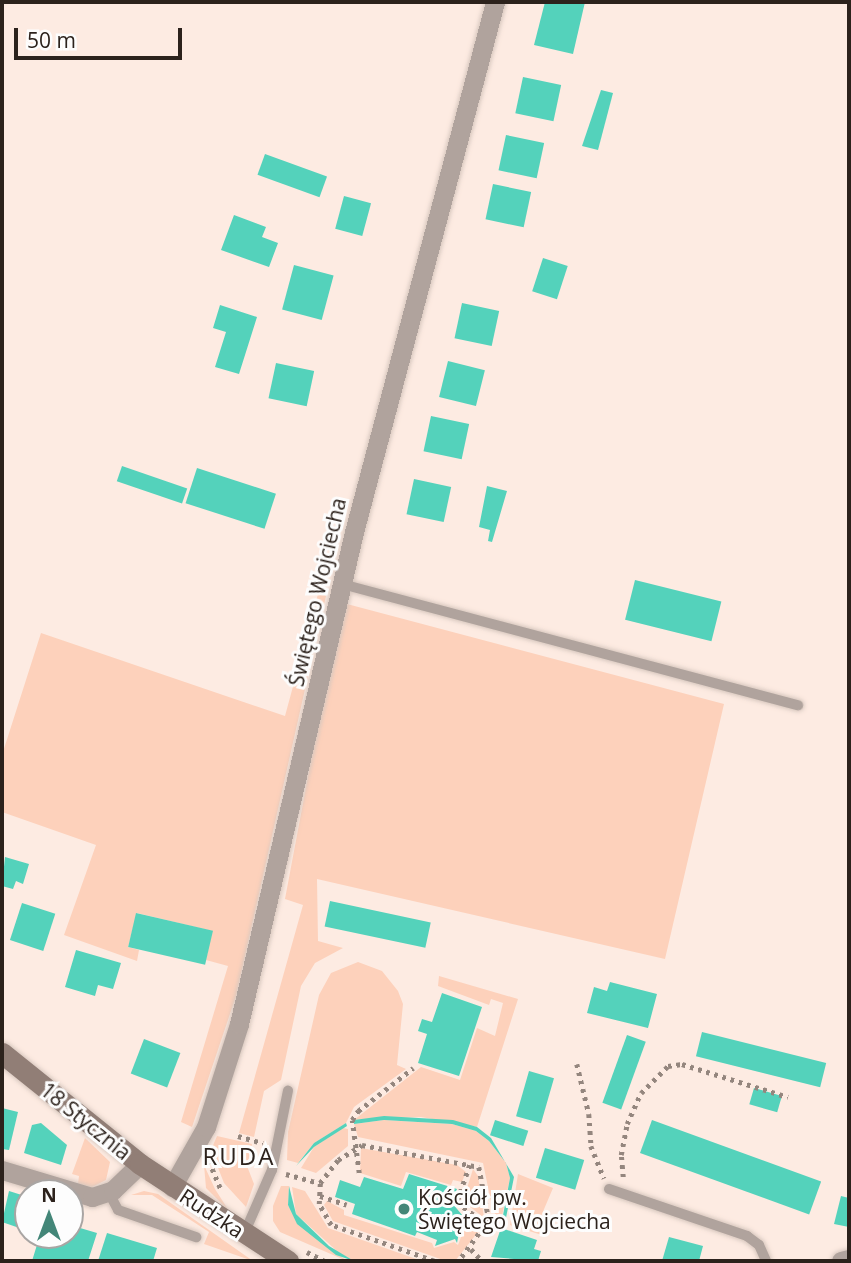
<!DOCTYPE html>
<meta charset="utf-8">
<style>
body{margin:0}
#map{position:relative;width:851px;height:1263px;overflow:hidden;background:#fdebe2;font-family:"Open Sans",sans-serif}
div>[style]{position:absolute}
.green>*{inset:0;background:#fdd1bb}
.building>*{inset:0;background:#54d2bb;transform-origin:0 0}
.path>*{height:4.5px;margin-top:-2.25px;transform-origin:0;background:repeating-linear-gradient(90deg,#94867e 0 3.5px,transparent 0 8.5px)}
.roads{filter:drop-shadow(0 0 2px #d7c7be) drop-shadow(0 0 2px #d7c7be)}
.lane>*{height:10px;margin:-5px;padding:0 5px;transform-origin:5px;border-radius:5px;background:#b0a39d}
.street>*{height:19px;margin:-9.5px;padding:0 9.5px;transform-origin:9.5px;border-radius:9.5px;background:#b0a39d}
.secondary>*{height:21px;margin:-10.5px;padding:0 10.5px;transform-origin:10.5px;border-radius:10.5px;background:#917e76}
.dots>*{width:19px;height:19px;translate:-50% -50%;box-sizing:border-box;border:4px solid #fdfdfd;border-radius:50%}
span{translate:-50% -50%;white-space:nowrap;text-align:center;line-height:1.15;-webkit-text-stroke:6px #fdfdfd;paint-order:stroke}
.street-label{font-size:21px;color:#2c221c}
.poi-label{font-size:21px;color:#2c221c}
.left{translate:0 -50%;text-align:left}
.quarter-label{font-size:24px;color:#2c221c;letter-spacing:2px}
.frame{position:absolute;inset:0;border:4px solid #2c221c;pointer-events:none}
.north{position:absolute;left:14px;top:1179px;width:70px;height:70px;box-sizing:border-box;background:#fdfdfd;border:2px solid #a9a5a3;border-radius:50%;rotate:0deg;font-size:19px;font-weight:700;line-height:28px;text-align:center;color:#2c221c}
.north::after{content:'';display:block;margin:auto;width:24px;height:32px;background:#438678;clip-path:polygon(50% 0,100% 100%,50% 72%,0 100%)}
.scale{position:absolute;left:14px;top:28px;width:168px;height:32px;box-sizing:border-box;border:4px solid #2c221c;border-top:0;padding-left:9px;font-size:21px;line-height:24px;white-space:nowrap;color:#2c221c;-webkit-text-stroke:5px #fdfdfd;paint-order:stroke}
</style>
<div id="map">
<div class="green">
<i style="clip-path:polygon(318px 594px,326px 596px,236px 996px,192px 1127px,181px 1122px,228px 966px,206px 960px,212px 931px,137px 913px,128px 947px,139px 950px,137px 961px,64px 935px,96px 845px,2px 812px,2px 755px,41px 633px,285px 716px)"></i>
<i style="clip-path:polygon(347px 604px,724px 704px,665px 959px,317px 879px,318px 941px,343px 948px,315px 963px,301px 986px,281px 1080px,264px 1091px,254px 1137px,239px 1133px,303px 905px,285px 899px,316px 734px)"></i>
<i style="clip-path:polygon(358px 962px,382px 971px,398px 991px,403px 1004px,397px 1065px,406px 1069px,354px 1107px,346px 1123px,314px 1143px,298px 1163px,287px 1160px,288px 1132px,319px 995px,331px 973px)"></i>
<i style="clip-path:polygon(439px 976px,518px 999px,477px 1127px,421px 1117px,354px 1120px,421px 1067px,460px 1080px,477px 1028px,495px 1036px,503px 1003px,491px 999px,489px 1005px,438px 986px)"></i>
<i style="clip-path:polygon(384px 1120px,452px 1124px,476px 1131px,489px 1141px,506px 1163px,510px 1178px,501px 1221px,493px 1211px,483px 1163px,358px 1137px,354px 1124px)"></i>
<i style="clip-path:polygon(343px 1128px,348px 1129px,348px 1146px,316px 1173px,301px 1168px,314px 1147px)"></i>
<i style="clip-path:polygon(217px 1136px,252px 1144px,247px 1166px,254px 1184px,246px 1207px,224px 1183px,211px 1150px)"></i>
<i style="clip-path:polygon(85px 1138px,110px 1162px,106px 1180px,92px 1187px,78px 1184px,79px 1176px,72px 1174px)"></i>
<i style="clip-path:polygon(361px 1148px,457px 1165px,466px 1172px,462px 1182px,453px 1180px,451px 1185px,406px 1172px,401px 1186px,360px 1173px)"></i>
<i style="clip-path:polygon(204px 1165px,215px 1189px,229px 1211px,206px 1188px)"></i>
<i style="clip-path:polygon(473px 1169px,478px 1176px,484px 1218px,463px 1201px)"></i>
<i style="clip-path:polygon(518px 1174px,553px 1188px,539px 1221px,545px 1236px,510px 1225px)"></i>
<i style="clip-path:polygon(281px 1186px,289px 1186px,288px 1205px,298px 1224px,347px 1261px,280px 1232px,273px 1221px,273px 1206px)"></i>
<i style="clip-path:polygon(292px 1187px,305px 1191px,328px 1228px,422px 1261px,354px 1261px,338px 1252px,296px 1214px)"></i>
<i style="clip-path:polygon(144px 1191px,158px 1194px,253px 1261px,204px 1244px,209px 1232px,152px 1195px,131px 1195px)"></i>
<i style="clip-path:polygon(327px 1201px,344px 1210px,344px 1215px,432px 1243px,434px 1248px,454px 1242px,458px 1245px,469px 1216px,482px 1227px,455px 1261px,446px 1261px,333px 1221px,324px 1205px)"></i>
</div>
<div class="building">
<i style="clip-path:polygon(545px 2px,585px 2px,573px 54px,534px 45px)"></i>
<i style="left:523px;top:77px;width:39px;height:37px;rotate:12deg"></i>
<i style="clip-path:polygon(601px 90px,613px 93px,598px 150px,582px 146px)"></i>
<i style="left:506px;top:135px;width:39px;height:36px;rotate:12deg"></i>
<i style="left:265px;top:154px;width:66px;height:22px;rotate:20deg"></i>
<i style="left:493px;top:184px;width:39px;height:36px;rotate:12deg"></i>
<i style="left:344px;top:196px;width:28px;height:34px;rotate:15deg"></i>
<i style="clip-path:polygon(234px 215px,266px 227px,262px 237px,278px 243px,269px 267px,221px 250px)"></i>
<i style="left:543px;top:258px;width:26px;height:35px;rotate:18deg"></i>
<i style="left:294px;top:265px;width:41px;height:46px;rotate:15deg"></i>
<i style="left:462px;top:303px;width:38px;height:36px;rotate:12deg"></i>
<i style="clip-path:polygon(220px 305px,257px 317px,239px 374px,215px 367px,226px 332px,213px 328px)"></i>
<i style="left:448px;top:361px;width:38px;height:37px;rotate:14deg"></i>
<i style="left:276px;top:363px;width:39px;height:36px;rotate:12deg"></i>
<i style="left:431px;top:416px;width:39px;height:36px;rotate:12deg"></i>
<i style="left:122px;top:466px;width:69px;height:16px;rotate:19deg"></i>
<i style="left:197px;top:468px;width:83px;height:37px;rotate:18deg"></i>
<i style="left:414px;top:479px;width:38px;height:36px;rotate:12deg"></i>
<i style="clip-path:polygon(487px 486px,507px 491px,492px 542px,488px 541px,490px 530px,479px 527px)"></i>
<i style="left:635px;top:580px;width:89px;height:41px;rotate:14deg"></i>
<i style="clip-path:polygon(5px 857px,29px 864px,23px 884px,16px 881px,13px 889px,2px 886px)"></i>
<i style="left:330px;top:901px;width:103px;height:26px;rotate:12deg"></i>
<i style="left:22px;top:903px;width:35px;height:39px;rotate:18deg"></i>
<i style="left:136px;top:913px;width:79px;height:35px;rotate:13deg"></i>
<i style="clip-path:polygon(76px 950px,121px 963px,113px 989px,98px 985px,95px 996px,65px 987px)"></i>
<i style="clip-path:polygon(610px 982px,657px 994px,648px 1028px,587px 1013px,594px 987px,607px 991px)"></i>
<i style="clip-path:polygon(442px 993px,482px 1007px,459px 1076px,418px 1063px,427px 1034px,418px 1031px,422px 1019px,432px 1022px)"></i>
<i style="left:702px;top:1032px;width:128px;height:25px;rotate:14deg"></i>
<i style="left:627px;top:1035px;width:20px;height:72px;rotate:20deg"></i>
<i style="left:144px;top:1039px;width:39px;height:37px;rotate:21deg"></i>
<i style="left:529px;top:1071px;width:26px;height:47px;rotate:16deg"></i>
<i style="left:754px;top:1088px;width:29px;height:17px;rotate:16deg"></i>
<i style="clip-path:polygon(2px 1108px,18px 1112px,9px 1150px,2px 1149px)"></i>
<i style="clip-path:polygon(384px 1116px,453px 1120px,477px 1127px,491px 1138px,514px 1177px,504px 1228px,501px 1226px,510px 1178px,506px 1163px,489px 1141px,476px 1131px,452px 1124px,384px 1120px,354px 1124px,354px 1120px)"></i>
<i style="left:495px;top:1120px;width:35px;height:16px;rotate:18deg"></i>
<i style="left:652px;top:1120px;width:180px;height:35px;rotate:20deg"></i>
<i style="clip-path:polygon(41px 1123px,67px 1145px,61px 1165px,24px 1153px,32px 1125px)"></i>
<i style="clip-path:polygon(346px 1123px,347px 1126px,314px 1147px,296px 1166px,314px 1143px)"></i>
<i style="left:545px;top:1148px;width:41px;height:31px;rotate:17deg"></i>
<i style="clip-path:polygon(409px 1174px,457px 1189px,452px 1203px,468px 1222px,461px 1222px,457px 1243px,455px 1239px,435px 1246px,437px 1240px,417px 1232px,415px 1236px,352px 1214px,355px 1204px,335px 1197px,340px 1180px,360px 1187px,364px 1177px,403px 1189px)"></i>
<i style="clip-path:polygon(289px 1186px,296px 1214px,329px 1246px,354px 1261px,336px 1255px,297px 1224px,288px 1205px)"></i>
<i style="clip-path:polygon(9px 1191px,28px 1197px,28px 1231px,2px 1222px)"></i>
<i style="clip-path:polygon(841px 1196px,849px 1198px,849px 1227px,834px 1224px)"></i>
<i style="clip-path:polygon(70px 1225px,97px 1233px,88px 1261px,32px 1261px,40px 1235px,70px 1235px)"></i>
<i style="clip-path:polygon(501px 1228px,537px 1240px,534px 1249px,541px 1251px,538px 1261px,491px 1257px)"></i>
<i style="clip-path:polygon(107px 1233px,157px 1248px,153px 1261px,98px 1261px)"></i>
<i style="clip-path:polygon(669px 1237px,703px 1246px,699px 1261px,662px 1261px)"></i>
</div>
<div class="path">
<i style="left:577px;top:1064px;width:51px;rotate:76.5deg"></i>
<i style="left:589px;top:1114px;width:32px;rotate:86deg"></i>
<i style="left:591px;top:1146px;width:35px;rotate:68deg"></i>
<i style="left:238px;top:1136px;width:26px;rotate:16deg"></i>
<i style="left:209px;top:1161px;width:33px;rotate:67deg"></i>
<i style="left:470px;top:1165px;width:39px;rotate:109deg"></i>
<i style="left:457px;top:1202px;width:39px;rotate:37deg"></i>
<i style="left:359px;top:1173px;width:53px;rotate:-97.5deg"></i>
<i style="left:352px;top:1120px;width:11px;rotate:-56deg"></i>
<i style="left:358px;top:1111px;width:70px;rotate:-38deg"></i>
<i style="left:286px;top:1174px;width:35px;rotate:15deg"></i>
<i style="left:623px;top:1177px;width:22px;rotate:-95deg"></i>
<i style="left:621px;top:1155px;width:32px;rotate:-79deg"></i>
<i style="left:627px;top:1124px;width:34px;rotate:-66deg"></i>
<i style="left:641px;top:1093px;width:38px;rotate:-45deg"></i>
<i style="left:668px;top:1066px;width:14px;rotate:-8deg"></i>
<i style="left:682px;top:1064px;width:111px;rotate:17.3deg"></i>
<i style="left:320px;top:1196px;width:28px;rotate:18deg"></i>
<i style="left:471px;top:1249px;width:16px;rotate:47deg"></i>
<i style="left:307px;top:1252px;width:20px;rotate:27deg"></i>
<i style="left:434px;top:1261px;width:109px;rotate:-160.7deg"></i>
<i style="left:331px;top:1225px;width:24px;rotate:-120deg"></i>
<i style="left:319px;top:1204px;width:21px;rotate:-87deg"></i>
<i style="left:320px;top:1183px;width:29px;rotate:-52deg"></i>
<i style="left:338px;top:1160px;width:28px;rotate:-32deg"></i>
<i style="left:362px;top:1145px;width:119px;rotate:10.6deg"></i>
<i style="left:479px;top:1167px;width:54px;rotate:79.3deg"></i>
<i style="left:489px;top:1220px;width:51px;rotate:126.2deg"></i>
</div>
<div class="roads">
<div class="lane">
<i style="left:342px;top:584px;width:472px;rotate:14.9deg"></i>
<i style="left:609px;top:1189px;width:146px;rotate:18.8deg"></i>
<i style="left:747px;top:1236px;width:15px;rotate:37deg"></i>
<i style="left:759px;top:1245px;width:17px;rotate:66deg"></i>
<i style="left:109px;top:1193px;width:19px;rotate:62deg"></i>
<i style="left:118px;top:1210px;width:83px;rotate:19.1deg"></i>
<i style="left:244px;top:1234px;width:70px;rotate:-66.4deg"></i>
<i style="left:272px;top:1170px;width:81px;rotate:-78.6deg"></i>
</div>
<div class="street">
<i style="left:2px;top:1170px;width:94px;rotate:16.7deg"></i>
<i style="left:92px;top:1197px;width:22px;rotate:-18deg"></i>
<i style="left:113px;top:1190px;width:37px;rotate:-44deg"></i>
<i style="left:172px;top:1187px;width:69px;rotate:-60.5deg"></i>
<i style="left:206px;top:1127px;width:108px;rotate:-72.2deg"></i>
<i style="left:239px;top:1024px;width:505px;rotate:-76.84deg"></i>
<i style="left:354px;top:532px;width:548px;rotate:-75.1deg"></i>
<i style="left:841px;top:1261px;width:8px;rotate:-14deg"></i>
</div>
<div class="secondary">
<i style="left:2px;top:1053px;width:177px;rotate:38.8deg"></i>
<i style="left:140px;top:1164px;width:177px;rotate:33.2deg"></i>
</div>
</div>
<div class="dots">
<i style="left:404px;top:1209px;background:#438678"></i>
</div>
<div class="street-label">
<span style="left:317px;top:592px;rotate:-77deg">Świętego Wojciecha</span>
<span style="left:86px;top:1121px;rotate:39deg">18 Stycznia</span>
<span style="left:212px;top:1213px;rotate:33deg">Rudzka</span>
</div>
<div class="poi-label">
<span class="left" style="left:418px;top:1209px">Kościół pw.<br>Świętego Wojciecha</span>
</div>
<div class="quarter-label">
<span style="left:239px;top:1156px">RUDA</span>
</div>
<div class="frame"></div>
<div class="north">N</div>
<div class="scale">50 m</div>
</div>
